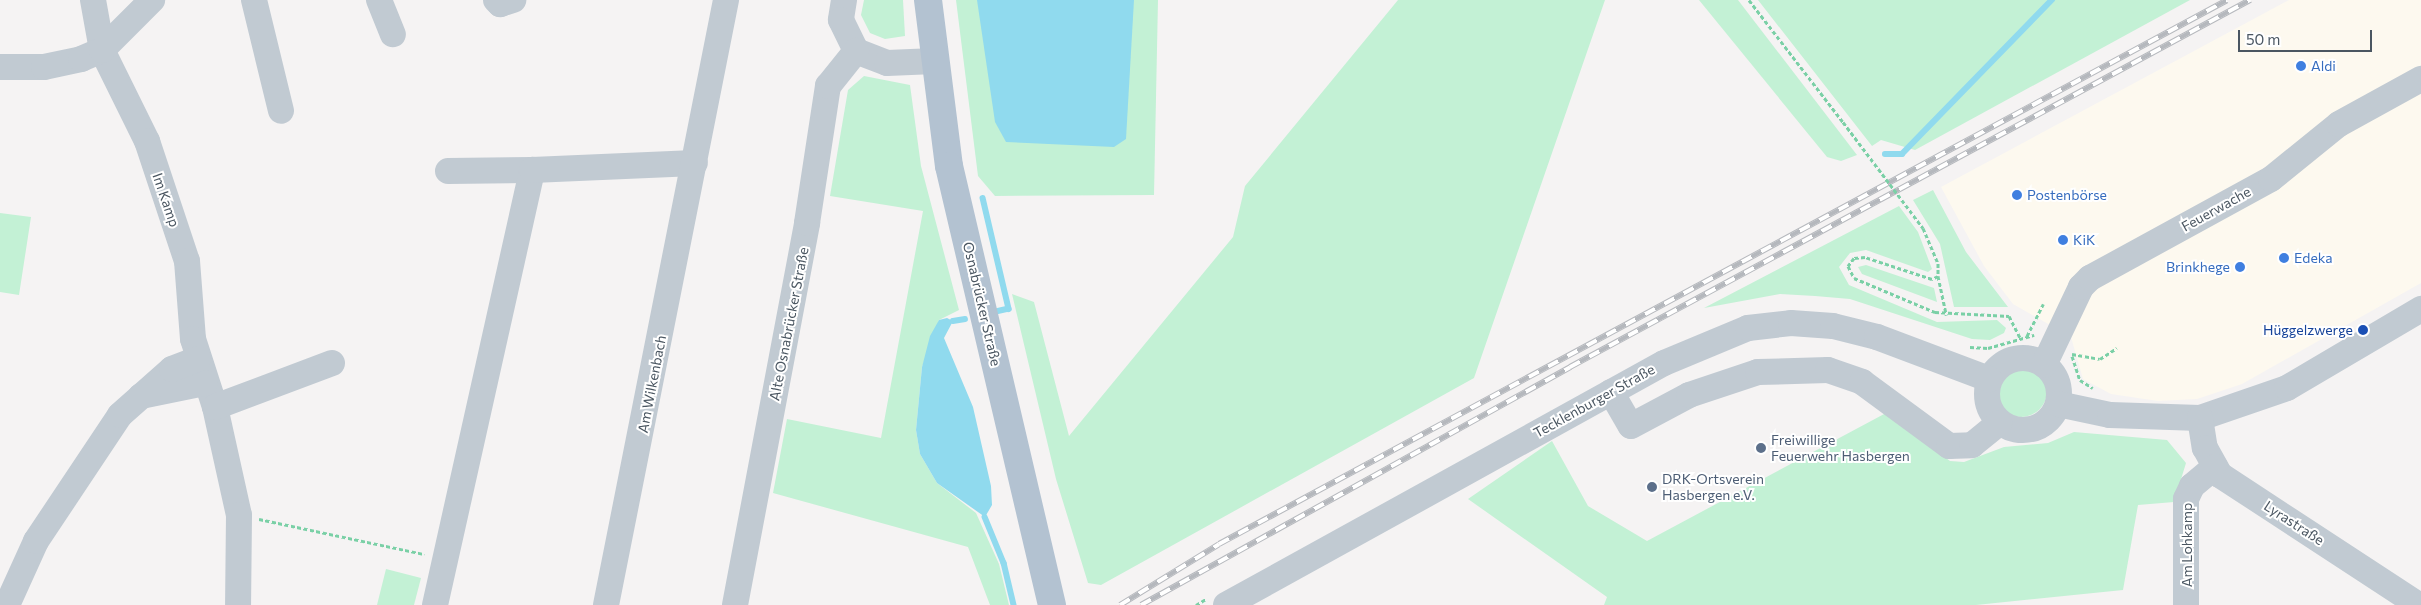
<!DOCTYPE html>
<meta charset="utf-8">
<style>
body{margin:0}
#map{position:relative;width:2421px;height:605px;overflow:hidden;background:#f5f3f3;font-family:Commissioner,sans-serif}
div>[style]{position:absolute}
.commercial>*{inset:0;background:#fdf9ef}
.green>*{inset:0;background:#c3f1d5}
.round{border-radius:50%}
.water>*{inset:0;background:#90daee}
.stream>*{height:5.5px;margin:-2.75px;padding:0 2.75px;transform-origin:2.75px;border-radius:2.75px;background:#90daee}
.path>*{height:3px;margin-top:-1.5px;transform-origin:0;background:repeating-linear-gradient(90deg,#7ad0a6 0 4px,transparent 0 6.5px)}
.minor>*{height:26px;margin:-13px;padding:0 13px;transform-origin:13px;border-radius:13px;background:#c1cad2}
.minor>.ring{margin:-13px;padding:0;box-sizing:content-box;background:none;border:26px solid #c1cad2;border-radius:50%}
.major>*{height:28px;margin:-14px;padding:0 14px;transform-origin:14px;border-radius:14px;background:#b3c2d1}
.rail>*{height:5.5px;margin-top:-2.75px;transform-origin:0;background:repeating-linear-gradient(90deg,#fff 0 11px,#b5b8bd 0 22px);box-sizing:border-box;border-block:1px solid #b5b8bd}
.path-bridge>*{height:3px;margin-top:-1.5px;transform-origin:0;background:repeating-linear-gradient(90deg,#7ad0a6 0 4px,transparent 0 6.5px)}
.dots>*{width:14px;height:14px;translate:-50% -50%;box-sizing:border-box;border:2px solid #fff;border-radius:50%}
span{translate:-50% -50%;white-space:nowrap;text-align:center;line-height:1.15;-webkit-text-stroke:4px #fff;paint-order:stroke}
.shop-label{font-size:14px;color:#366cbe}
.left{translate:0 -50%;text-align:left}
.right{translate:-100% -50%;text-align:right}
.street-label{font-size:14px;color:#4a5661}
.transit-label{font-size:14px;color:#164399}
.service-label{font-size:14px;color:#4e5e75}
.scale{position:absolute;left:2238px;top:30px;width:134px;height:22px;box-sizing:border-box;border:2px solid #4a5661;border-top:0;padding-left:6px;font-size:15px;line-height:18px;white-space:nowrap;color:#4a5661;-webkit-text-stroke:4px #fff;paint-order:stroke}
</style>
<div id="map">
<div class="commercial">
<i style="clip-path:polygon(2289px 0,2421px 0,2421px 283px,2242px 384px,2197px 399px,2158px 401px,2111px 394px,2083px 379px,2071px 337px,2013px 304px,1984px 266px,1941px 187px)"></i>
</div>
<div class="green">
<i style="clip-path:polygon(864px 0,903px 0,905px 36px,885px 39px,870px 33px,861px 15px)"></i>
<i style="clip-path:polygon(956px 0,1158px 0,1154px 195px,995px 196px,978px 176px)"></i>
<i style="clip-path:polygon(1398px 0,1605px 0,1474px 378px,1101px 585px,1088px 583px,1056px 479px,1012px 294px,1034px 302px,1069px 436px,1233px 237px,1245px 186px)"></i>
<i style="clip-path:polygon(1699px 0,1738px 0,1857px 155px,1841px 161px,1827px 157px)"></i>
<i style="clip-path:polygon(1758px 0,2190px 0,1915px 150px,1881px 140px,1872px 146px)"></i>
<i style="clip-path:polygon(864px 76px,910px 85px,921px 166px,959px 310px,939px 320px,922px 367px,916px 430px,920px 454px,937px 483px,976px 513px,999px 564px,1009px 605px,990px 605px,968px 547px,773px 493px,787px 419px,881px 438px,923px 211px,830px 196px,848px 90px)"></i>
<i style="clip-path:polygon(1933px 190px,1966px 252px,2008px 307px,1954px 307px,1940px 244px,1913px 200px)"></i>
<i style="clip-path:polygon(1899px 206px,1918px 232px,1932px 269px,1928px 272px,1866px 250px,1850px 253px,1839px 267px,1849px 285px,1937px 322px,1997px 320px,2006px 328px,2004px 333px,1990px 340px,1972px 339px,1850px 299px,1815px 296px,1780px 294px,1704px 308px)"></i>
<i style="clip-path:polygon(0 213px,31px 217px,19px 295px,0 292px)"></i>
<i style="clip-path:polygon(1866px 265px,1934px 288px,1937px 302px,1862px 274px,1858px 267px)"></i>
<i class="round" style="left:1995px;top:365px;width:52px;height:52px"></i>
<i style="clip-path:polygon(1886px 413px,1950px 461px,1964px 462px,2004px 447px,2048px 443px,2074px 432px,2167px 440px,2186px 463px,2174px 502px,2138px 505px,2123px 590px,1976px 605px,1604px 605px,1607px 597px,1468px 499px,1552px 441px,1588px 506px,1647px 541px)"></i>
<i style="clip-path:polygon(386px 569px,421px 578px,414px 605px,377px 605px)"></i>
</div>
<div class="water">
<i style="clip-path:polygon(977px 0,1134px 0,1126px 139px,1114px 147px,1006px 142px,995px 122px)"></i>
<i style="clip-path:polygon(947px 318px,953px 321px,944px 338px,973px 407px,991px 486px,992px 505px,985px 517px,937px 483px,920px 454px,916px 430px,922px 367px,930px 336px,939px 320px)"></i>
</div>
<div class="stream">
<i style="left:1885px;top:154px;width:17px"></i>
<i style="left:1902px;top:154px;width:215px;rotate:-45.8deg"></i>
<i style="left:983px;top:198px;width:114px;rotate:76.8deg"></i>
<i style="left:1009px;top:309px;width:13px;rotate:167deg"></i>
<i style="left:953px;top:321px;width:12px;rotate:-9deg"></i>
<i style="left:985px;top:517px;width:50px;rotate:67.6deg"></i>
<i style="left:1004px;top:563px;width:43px;rotate:76.6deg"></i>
</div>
<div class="path">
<i style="left:1749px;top:0;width:154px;rotate:52.4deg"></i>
<i style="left:1938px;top:263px;width:13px;rotate:90deg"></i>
<i style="left:1938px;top:276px;width:7px;rotate:153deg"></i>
<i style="left:1932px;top:279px;width:71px;rotate:-161.8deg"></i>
<i style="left:1865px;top:257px;width:11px;rotate:175deg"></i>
<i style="left:1854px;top:258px;width:10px;rotate:127deg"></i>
<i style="left:1848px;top:266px;width:13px;rotate:63deg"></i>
<i style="left:1854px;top:278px;width:88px;rotate:22.8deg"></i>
<i style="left:1935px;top:312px;width:74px;rotate:3.1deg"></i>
<i style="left:2009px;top:316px;width:25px;rotate:63deg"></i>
<i style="left:1938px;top:276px;width:40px;rotate:78deg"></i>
<i style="left:2027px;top:336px;width:36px;rotate:-63deg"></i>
<i style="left:1970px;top:347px;width:18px;rotate:3deg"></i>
<i style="left:1988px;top:348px;width:48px;rotate:-15.8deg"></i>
<i style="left:2072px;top:354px;width:28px;rotate:10deg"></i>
<i style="left:2100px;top:359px;width:20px;rotate:-33deg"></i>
<i style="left:2072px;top:356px;width:25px;rotate:72deg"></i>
<i style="left:2080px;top:380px;width:15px;rotate:32deg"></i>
<i style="left:259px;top:519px;width:169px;rotate:12deg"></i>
<i style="left:1196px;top:605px;width:12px;rotate:-31deg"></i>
</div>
<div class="minor">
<i style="left:93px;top:0;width:51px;rotate:79.8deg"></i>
<i style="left:102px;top:50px;width:102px;rotate:63.7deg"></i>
<i style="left:147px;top:141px;width:126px;rotate:71.6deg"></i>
<i style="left:187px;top:261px;width:78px;rotate:85.6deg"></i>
<i style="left:193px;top:339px;width:71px;rotate:72.1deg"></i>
<i style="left:215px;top:407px;width:111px;rotate:77.5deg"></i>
<i style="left:239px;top:515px;width:90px;rotate:90.6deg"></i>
<i style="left:254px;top:0;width:114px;rotate:76.3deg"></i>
<i style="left:379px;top:0;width:37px;rotate:68deg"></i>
<i style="left:496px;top:0;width:6px;rotate:45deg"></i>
<i style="left:500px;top:4px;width:14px;rotate:-17deg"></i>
<i style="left:844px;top:0;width:20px;rotate:99deg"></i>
<i style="left:841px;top:20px;width:34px;rotate:64deg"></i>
<i style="left:856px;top:51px;width:33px;rotate:21deg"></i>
<i style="left:887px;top:63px;width:48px;rotate:-2.4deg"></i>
<i style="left:0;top:67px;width:44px"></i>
<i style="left:44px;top:67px;width:38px;rotate:-12deg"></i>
<i style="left:81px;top:59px;width:23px;rotate:-23deg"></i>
<i style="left:102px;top:50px;width:71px;rotate:-45deg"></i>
<i style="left:448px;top:171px;width:84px;rotate:-0.7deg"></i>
<i class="ring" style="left:1987px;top:358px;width:46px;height:46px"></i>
<i style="left:2044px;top:365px;width:86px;rotate:-64.6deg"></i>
<i style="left:2081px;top:287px;width:13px;rotate:-45deg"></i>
<i style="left:2090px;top:278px;width:206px;rotate:-28.7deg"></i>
<i style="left:2271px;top:179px;width:87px;rotate:-39deg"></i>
<i style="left:2339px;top:124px;width:94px;rotate:-28.8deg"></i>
<i style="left:1611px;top:392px;width:39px;rotate:60deg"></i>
<i style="left:1631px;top:426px;width:66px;rotate:-28.1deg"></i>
<i style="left:1689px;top:395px;width:73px;rotate:-18.4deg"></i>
<i style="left:1758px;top:372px;width:70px;rotate:-1.6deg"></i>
<i style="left:1828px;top:370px;width:36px;rotate:19deg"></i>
<i style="left:1862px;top:382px;width:108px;rotate:36.3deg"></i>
<i style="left:1949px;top:446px;width:23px;rotate:-2deg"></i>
<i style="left:1972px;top:445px;width:35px;rotate:-39deg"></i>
<i style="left:141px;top:396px;width:65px;rotate:-11.5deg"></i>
<i style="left:2058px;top:404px;width:53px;rotate:11.9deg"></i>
<i style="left:2110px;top:415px;width:90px;rotate:1.9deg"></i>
<i style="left:2200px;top:418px;width:92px;rotate:-19deg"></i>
<i style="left:2287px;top:388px;width:156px;rotate:-30.5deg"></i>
<i style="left:215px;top:407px;width:125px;rotate:-20.6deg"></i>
<i style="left:2200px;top:418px;width:30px;rotate:81deg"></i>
<i style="left:2205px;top:448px;width:31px;rotate:61deg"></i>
<i style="left:2220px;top:475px;width:238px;rotate:33.2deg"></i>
<i style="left:7px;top:605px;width:70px;rotate:-65.6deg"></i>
<i style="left:36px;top:541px;width:151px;rotate:-56.3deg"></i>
<i style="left:120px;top:415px;width:69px;rotate:-41.5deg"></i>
<i style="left:172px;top:369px;width:28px;rotate:-21deg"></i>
<i style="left:435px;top:605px;width:446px;rotate:-77.4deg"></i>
<i style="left:532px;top:170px;width:163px;rotate:-2.5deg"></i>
<i style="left:606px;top:605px;width:617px;rotate:-78.78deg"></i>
<i style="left:735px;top:605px;width:389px;rotate:-79.3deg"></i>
<i style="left:807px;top:223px;width:139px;rotate:-81.3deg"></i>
<i style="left:828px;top:86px;width:45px;rotate:-51.3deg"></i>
<i style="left:1226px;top:605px;width:500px;rotate:-28.92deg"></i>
<i style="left:1664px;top:363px;width:91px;rotate:-22.6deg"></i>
<i style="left:1748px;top:328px;width:43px;rotate:-6.6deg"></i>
<i style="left:1791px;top:323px;width:42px;rotate:4.1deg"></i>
<i style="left:1833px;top:326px;width:45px;rotate:14deg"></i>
<i style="left:1877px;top:337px;width:120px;rotate:20.6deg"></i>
<i style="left:2186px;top:605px;width:106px;rotate:-90deg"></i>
<i style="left:2186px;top:499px;width:14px;rotate:-65deg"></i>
<i style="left:2192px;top:486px;width:30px;rotate:-40deg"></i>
</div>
<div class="major">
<i style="left:928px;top:0;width:167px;rotate:82.8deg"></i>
<i style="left:949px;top:166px;width:451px;rotate:76.8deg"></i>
</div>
<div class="rail">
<i style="left:1120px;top:605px;width:116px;rotate:-31.6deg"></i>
<i style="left:1219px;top:544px;width:1145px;rotate:-28.35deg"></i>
<i style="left:1141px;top:605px;width:491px;rotate:-29deg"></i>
<i style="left:1570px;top:367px;width:773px;rotate:-28.36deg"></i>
</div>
<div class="path-bridge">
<i style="left:1843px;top:122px;width:133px;rotate:53deg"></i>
<i style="left:1923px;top:228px;width:38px;rotate:67deg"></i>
</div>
<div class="dots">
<i style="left:2301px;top:66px;background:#3f7fe0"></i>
<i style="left:2017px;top:195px;background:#3f7fe0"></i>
<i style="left:2063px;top:240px;background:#3f7fe0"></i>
<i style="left:2284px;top:258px;background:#3f7fe0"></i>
<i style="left:2240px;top:267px;background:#3f7fe0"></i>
<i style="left:2363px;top:330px;background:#1a4fb4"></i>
<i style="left:1761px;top:448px;background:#5c6f8a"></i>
<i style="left:1652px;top:487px;background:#5c6f8a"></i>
</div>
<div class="shop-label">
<span class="left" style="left:2311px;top:66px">Aldi</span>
<span class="left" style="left:2027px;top:195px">Postenbörse</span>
<span class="left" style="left:2073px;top:240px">KiK</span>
<span class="left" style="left:2294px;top:258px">Edeka</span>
<span class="right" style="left:2230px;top:267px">Brinkhege</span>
</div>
<div class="street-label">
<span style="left:166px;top:200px;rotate:71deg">Im Kamp</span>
<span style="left:2216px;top:209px;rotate:-29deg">Feuerwache</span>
<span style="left:982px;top:304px;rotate:77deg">Osnabrücker Straße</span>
<span style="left:789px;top:324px;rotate:-79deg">Alte Osnabrücker Straße</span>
<span style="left:652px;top:384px;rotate:-79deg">Am Wilkenbach</span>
<span style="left:1594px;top:401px;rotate:-29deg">Tecklenburger Straße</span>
<span style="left:2294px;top:523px;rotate:33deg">Lyrastraße</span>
<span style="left:2187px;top:545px;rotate:-90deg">Am Lohkamp</span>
</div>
<div class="transit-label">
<span class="right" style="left:2353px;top:330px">Hüggelzwerge</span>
</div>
<div class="service-label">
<span class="left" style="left:1771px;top:448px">Freiwillige<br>Feuerwehr Hasbergen</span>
<span class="left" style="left:1662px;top:487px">DRK-Ortsverein<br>Hasbergen e.V.</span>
</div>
<div class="scale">50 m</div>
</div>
